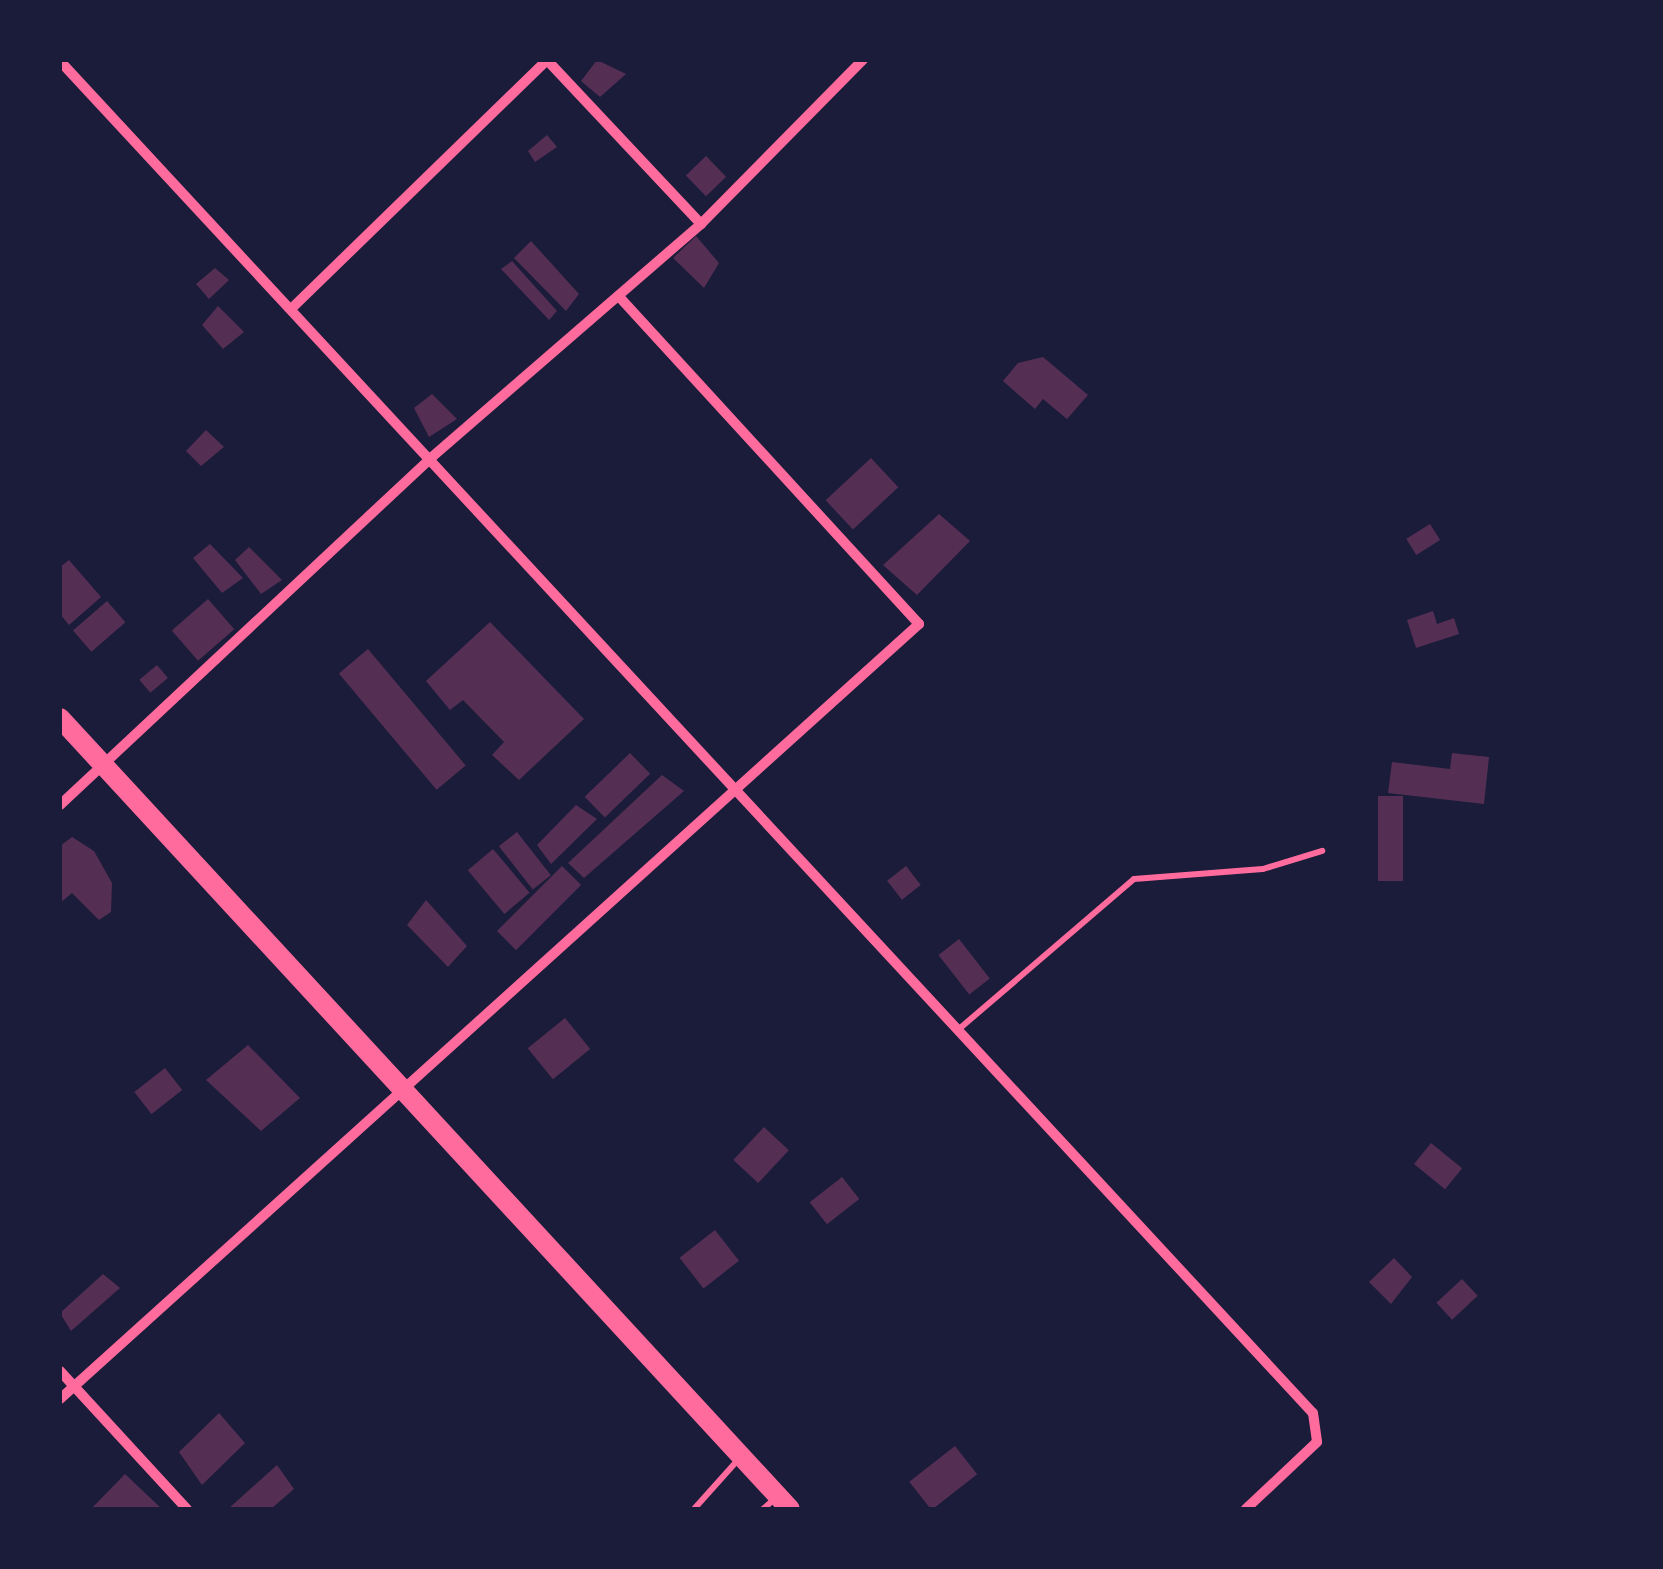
<!DOCTYPE html>
<style>
body{margin:0}
#map{position:relative;width:1663px;height:1569px;overflow:hidden;background:#1b1b3a;font-family:"Space Grotesk",sans-serif}
div>[style]{position:absolute}
.building>*{inset:0;background:#542f53;transform-origin:0 0}
.service>*{height:6px;margin:-3px;padding:0 3px;transform-origin:3px;border-radius:3px;background:#ff6b9d}
.minor>*{height:10px;margin:-5px;padding:0 5px;transform-origin:5px;border-radius:5px;background:#ff6b9d}
.trunk>*{height:20px;margin:-10px;padding:0 10px;transform-origin:10px;border-radius:10px;background:#ff6b9d}
span{translate:-50% -50%;white-space:nowrap;text-align:center;line-height:1.15;-webkit-text-stroke:10px #1b1b3a;paint-order:stroke}
.frame{position:absolute;inset:0;border:62px solid #1b1b3a;pointer-events:none}
</style>
<div id="map">
<div class="building">
<i style="clip-path:polygon(597px 60px,626px 74px,600px 97px,581px 81px)"></i>
<i style="clip-path:polygon(547px 135px,557px 147px,535px 162px,528px 151px)"></i>
<i style="left:706px;top:156px;width:29px;height:28px;rotate:46deg"></i>
<i style="clip-path:polygon(696px 236px,719px 263px,704px 288px,673px 258px)"></i>
<i style="clip-path:polygon(531px 241px,579px 294px,566px 311px,514px 258px)"></i>
<i style="clip-path:polygon(512px 261px,557px 311px,549px 320px,501px 269px)"></i>
<i style="clip-path:polygon(215px 268px,229px 280px,209px 299px,196px 284px)"></i>
<i style="clip-path:polygon(218px 306px,244px 332px,223px 349px,202px 325px)"></i>
<i style="clip-path:polygon(1043px 357px,1088px 395px,1067px 419px,1043px 399px,1035px 409px,1003px 381px,1018px 363px)"></i>
<i style="clip-path:polygon(432px 394px,457px 419px,429px 437px,414px 408px)"></i>
<i style="clip-path:polygon(206px 430px,224px 447px,201px 466px,186px 451px)"></i>
<i style="left:871px;top:458px;width:40px;height:62px;rotate:47deg"></i>
<i style="clip-path:polygon(939px 514px,970px 541px,917px 595px,883px 565px)"></i>
<i style="left:1430px;top:524px;width:19px;height:28px;rotate:58deg"></i>
<i style="clip-path:polygon(210px 544px,243px 578px,222px 593px,193px 558px)"></i>
<i style="clip-path:polygon(249px 547px,282px 580px,261px 594px,235px 560px)"></i>
<i style="clip-path:polygon(69px 560px,101px 597px,69px 625px,60px 614px,60px 567px)"></i>
<i style="left:208px;top:599px;width:40px;height:48px;rotate:49deg"></i>
<i style="left:107px;top:601px;width:28px;height:45px;rotate:49deg"></i>
<i style="clip-path:polygon(1433px 611px,1437px 624px,1454px 618px,1459px 634px,1416px 648px,1407px 620px)"></i>
<i style="clip-path:polygon(490px 622px,584px 719px,519px 780px,492px 755px,504px 742px,463px 700px,450px 710px,426px 681px)"></i>
<i style="left:368px;top:649px;width:152px;height:38px;rotate:50deg"></i>
<i style="left:157px;top:665px;width:17px;height:23px;rotate:50deg"></i>
<i style="left:630px;top:753px;width:29px;height:63px;rotate:46deg"></i>
<i style="clip-path:polygon(1452px 753px,1489px 757px,1484px 804px,1388px 793px,1392px 762px,1450px 769px)"></i>
<i style="clip-path:polygon(662px 775px,684px 791px,584px 878px,568px 863px)"></i>
<i style="left:1378px;top:796px;width:25px;height:85px"></i>
<i style="clip-path:polygon(576px 805px,597px 819px,551px 864px,537px 845px)"></i>
<i style="left:517px;top:832px;width:55px;height:23px;rotate:52deg"></i>
<i style="clip-path:polygon(72px 837px,94px 851px,112px 883px,111px 912px,99px 920px,72px 893px,60px 903px,60px 846px)"></i>
<i style="left:493px;top:849px;width:57px;height:33px;rotate:50deg"></i>
<i style="left:562px;top:866px;width:27px;height:92px;rotate:45deg"></i>
<i style="left:906px;top:866px;width:24px;height:24px;rotate:52deg"></i>
<i style="clip-path:polygon(426px 900px,467px 946px,448px 967px,407px 925px)"></i>
<i style="left:959px;top:939px;width:50px;height:26px;rotate:52deg"></i>
<i style="left:565px;top:1018px;width:40px;height:48px;rotate:51deg"></i>
<i style="clip-path:polygon(248px 1045px,300px 1098px,261px 1131px,206px 1080px)"></i>
<i style="left:165px;top:1068px;width:28px;height:39px;rotate:52deg"></i>
<i style="left:764px;top:1127px;width:34px;height:45px;rotate:43deg"></i>
<i style="left:1431px;top:1143px;width:40px;height:27px;rotate:39deg"></i>
<i style="left:842px;top:1177px;width:28px;height:41px;rotate:52deg"></i>
<i style="left:715px;top:1230px;width:39px;height:45px;rotate:52deg"></i>
<i style="clip-path:polygon(1394px 1258px,1412px 1277px,1391px 1304px,1369px 1282px)"></i>
<i style="clip-path:polygon(103px 1274px,120px 1288px,71px 1331px,60px 1313px)"></i>
<i style="left:1462px;top:1279px;width:23px;height:35px;rotate:47deg"></i>
<i style="clip-path:polygon(219px 1413px,245px 1443px,202px 1485px,179px 1452px)"></i>
<i style="left:955px;top:1446px;width:36px;height:58px;rotate:52deg"></i>
<i style="clip-path:polygon(277px 1465px,294px 1489px,271px 1509px,228px 1509px)"></i>
<i style="clip-path:polygon(125px 1474px,162px 1509px,91px 1509px)"></i>
</div>
<div class="service">
<i style="left:959px;top:1029px;width:230px;rotate:-40.6deg"></i>
<i style="left:1134px;top:879px;width:129px;rotate:-4.4deg"></i>
<i style="left:1263px;top:869px;width:62px;rotate:-17deg"></i>
<i style="left:694px;top:1509px;width:64px;rotate:-48.1deg"></i>
<i style="left:763px;top:1509px;width:18px;rotate:-41deg"></i>
</div>
<div class="minor">
<i style="left:547px;top:60px;width:225px;rotate:46.8deg"></i>
<i style="left:60px;top:61px;width:1843px;rotate:47.18deg"></i>
<i style="left:1313px;top:1413px;width:29px;rotate:82deg"></i>
<i style="left:1317px;top:1442px;width:98px;rotate:136.7deg"></i>
<i style="left:291px;top:309px;width:357px;rotate:-44.2deg"></i>
<i style="left:60px;top:805px;width:509px;rotate:-43.09deg"></i>
<i style="left:432px;top:457px;width:356px;rotate:-40.9deg"></i>
<i style="left:701px;top:224px;width:231px;rotate:-45.4deg"></i>
<i style="left:60px;top:1371px;width:188px;rotate:47.4deg"></i>
<i style="left:60px;top:1399px;width:1157px;rotate:-42.06deg"></i>
<i style="left:919px;top:624px;width:445px;rotate:-132.5deg"></i>
</div>
<div class="trunk">
<i style="left:60px;top:718px;width:1076px;rotate:47.3deg"></i>
</div>
<div class="frame"></div>
</div>
